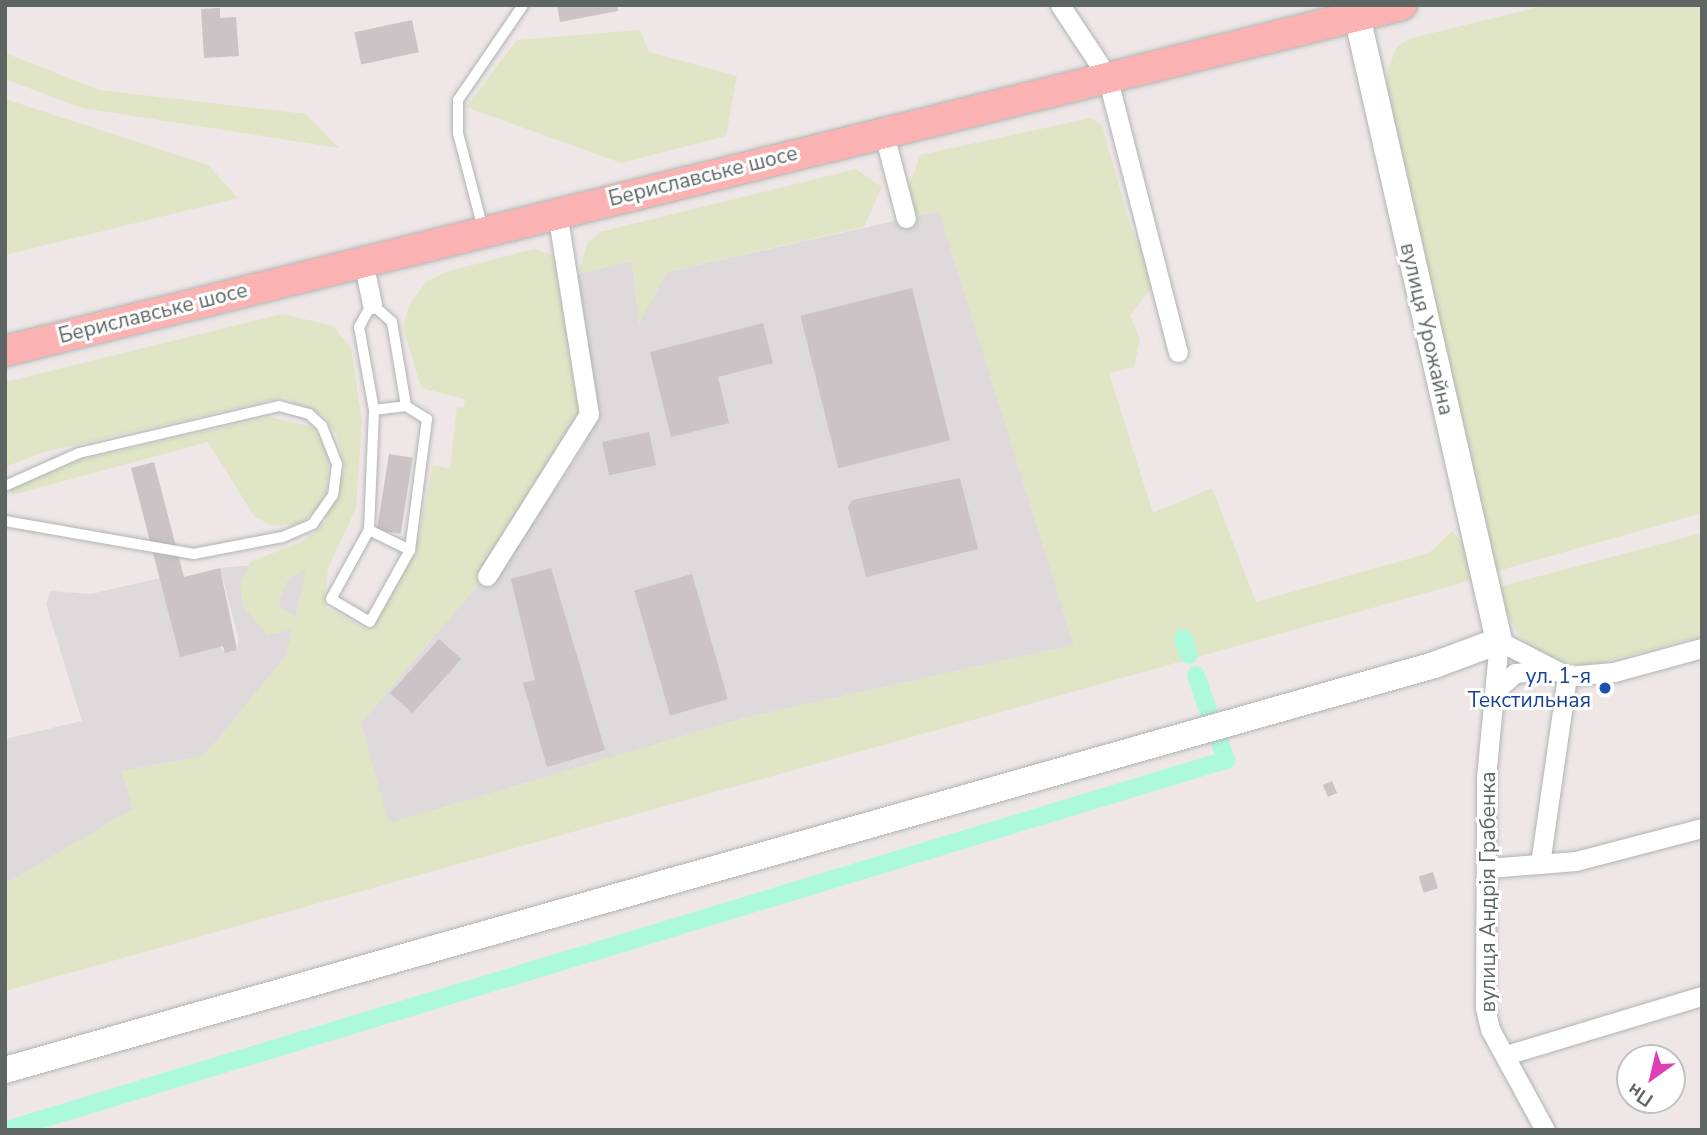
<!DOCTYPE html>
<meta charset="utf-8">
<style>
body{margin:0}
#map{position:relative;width:1707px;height:1135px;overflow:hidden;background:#efe7e7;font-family:"Nunito Sans",sans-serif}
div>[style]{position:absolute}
.industrial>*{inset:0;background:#ded9da}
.green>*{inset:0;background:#dfe5c5}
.canal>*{height:18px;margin:-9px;padding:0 9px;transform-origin:9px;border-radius:9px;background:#adf9db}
.building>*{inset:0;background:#cbc3c5;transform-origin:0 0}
.roads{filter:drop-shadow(0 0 2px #afb5b4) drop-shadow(0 0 2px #afb5b4)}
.lane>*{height:10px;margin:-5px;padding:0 5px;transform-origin:5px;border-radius:5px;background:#fff}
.street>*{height:19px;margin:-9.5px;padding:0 9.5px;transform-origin:9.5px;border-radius:9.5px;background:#fff}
.secondary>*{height:26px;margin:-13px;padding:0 13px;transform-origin:13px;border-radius:13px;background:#fff}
.primary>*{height:30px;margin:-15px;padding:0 15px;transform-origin:15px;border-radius:15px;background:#fab2b2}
.dots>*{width:19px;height:19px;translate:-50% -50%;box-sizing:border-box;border:4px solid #fff;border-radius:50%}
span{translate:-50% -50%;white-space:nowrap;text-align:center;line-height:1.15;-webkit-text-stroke:6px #fff;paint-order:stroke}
.street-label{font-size:21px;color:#5e6664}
.transit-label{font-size:21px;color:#164399}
.right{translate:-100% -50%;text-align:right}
.frame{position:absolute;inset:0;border:7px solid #5e6664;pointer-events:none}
.north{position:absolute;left:1616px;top:1044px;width:70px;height:70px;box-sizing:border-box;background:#fff;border:2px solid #bfc2c1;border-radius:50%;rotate:214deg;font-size:19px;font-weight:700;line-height:28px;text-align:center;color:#5e6664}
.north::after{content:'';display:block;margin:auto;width:24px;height:32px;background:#de3fb6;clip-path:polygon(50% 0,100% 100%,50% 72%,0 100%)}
</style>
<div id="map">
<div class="industrial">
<i style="clip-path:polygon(939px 211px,1074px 645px,744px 718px,388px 824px,361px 723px,481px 581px,491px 585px,582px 449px,595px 417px,578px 274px,632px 261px,639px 323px,667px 272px)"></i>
<i style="clip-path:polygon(309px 560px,286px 656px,204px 756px,122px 771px,133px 809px,5px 884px,5px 739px,82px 721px,46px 604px,51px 591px,91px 594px,160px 578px,226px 653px,237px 650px,239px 640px,220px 568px)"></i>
</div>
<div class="green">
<i style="clip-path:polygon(1546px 5px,1702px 5px,1702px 513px,1494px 572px,1385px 97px,1387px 73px,1396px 48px,1408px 39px)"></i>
<i style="clip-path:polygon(640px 30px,649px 52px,737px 76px,726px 136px,621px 163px,466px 107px,517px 40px)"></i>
<i style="clip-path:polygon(5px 53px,99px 90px,306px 114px,339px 148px,82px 108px,5px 79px)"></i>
<i style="clip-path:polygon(5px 99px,208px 165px,238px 198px,5px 255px)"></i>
<i style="clip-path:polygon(evenodd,1091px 118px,1102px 125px,1130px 225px,1155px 284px,1130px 315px,1140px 339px,1134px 367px,1109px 373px,1153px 513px,1212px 488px,1256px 602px,1429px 553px,1452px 531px,1463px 543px,1472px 580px,5px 991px,5px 884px,133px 809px,122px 771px,204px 756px,286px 656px,292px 630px,267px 635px,243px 606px,240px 586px,250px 562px,303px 541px,324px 524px,345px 469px,337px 435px,323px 415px,284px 397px,44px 452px,5px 467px,5px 382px,283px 314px,333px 326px,351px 348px,362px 421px,356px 508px,328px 569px,325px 597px,327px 608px,368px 630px,416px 548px,433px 465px,450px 469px,457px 407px,464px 408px,465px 399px,421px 388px,403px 327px,409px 305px,426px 282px,445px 272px,534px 249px,555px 256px,584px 417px,477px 577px,481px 581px,361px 723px,389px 823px,744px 718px,1074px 645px,939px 211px,915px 216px,909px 187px,920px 155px,1091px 118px,306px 570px,296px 616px,295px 617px,279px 606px,281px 596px,289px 578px,306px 570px)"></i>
<i style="clip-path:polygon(856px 169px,882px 187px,864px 227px,667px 272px,639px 324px,632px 261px,578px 274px,587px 244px,600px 232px)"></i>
<i style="clip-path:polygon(269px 417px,313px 427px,329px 456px,326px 500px,302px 523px,272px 526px,254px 516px,208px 442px,12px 495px,10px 489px,76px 461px)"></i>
<i style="clip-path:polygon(1702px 533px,1702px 636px,1585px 667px,1541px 655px,1518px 634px,1501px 602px,1499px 587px)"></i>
</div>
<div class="canal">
<i style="left:1183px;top:638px;width:18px;rotate:71deg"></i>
<i style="left:1196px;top:675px;width:40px;rotate:71.1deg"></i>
<i style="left:6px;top:1130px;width:1275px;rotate:-16.87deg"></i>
<i style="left:1226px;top:760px;width:21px;rotate:-109deg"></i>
</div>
<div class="building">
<i style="clip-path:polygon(557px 5px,617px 5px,618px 11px,560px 22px)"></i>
<i style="clip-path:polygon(220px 8px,220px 18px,236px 17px,239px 56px,204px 58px,201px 9px)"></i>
<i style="left:412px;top:20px;width:33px;height:59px;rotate:78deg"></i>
<i style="left:912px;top:288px;width:157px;height:115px;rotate:76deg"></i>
<i style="clip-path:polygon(763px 323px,773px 363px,718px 377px,729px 423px,671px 437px,650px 352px)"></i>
<i style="left:649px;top:432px;width:34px;height:48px;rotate:78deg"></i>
<i style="left:389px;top:454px;width:24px;height:77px;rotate:9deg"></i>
<i style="clip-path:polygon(154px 462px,184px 577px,220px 568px,237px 650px,225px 653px,223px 646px,180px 657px,131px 468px)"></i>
<i style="clip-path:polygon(960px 478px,978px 549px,866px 577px,848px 507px,852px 500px)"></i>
<i style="clip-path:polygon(551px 568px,605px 750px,547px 767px,523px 683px,535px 680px,511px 579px)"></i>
<i style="left:692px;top:574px;width:130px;height:60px;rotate:74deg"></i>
<i style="left:439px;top:639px;width:30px;height:73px;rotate:42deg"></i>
<i style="left:1332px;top:781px;width:13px;height:10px;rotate:67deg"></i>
<i style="left:1433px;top:872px;width:17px;height:15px;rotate:73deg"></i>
</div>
<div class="roads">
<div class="lane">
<i style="left:483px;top:229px;width:99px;rotate:-104.6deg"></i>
<i style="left:458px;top:133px;width:33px;rotate:-90deg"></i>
<i style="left:458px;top:100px;width:115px;rotate:-55.6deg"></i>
<i style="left:374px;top:410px;width:32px;rotate:-7deg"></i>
<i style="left:406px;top:406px;width:25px;rotate:32deg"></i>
<i style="left:427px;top:419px;width:132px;rotate:97.4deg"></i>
<i style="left:410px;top:550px;width:82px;rotate:119.1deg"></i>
<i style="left:370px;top:622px;width:45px;rotate:-149.5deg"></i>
<i style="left:331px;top:599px;width:79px;rotate:-61.2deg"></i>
<i style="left:369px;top:530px;width:120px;rotate:-87.6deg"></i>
<i style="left:374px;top:410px;width:84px;rotate:-100.2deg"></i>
<i style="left:359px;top:327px;width:26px;rotate:-61deg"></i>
<i style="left:372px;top:304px;width:27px;rotate:42deg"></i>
<i style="left:392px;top:322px;width:85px;rotate:80.5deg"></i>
<i style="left:5px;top:486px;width:81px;rotate:-24deg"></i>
<i style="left:79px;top:453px;width:205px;rotate:-13.2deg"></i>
<i style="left:279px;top:406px;width:31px;rotate:15deg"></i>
<i style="left:309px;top:414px;width:18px;rotate:43deg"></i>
<i style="left:322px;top:426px;width:41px;rotate:68.5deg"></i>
<i style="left:337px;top:464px;width:31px;rotate:97deg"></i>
<i style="left:333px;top:495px;width:35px;rotate:125deg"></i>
<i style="left:313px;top:524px;width:34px;rotate:157deg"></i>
<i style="left:282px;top:537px;width:90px;rotate:169.1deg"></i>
<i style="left:194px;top:554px;width:192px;rotate:-170.1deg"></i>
<i style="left:369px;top:530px;width:46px;rotate:26deg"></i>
</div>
<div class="street">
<i style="left:1060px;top:5px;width:85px;rotate:56.5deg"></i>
<i style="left:1107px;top:76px;width:285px;rotate:75.6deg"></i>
<i style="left:883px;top:130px;width:91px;rotate:75.4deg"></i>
<i style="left:363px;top:261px;width:44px;rotate:78.2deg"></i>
<i style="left:487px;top:576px;width:191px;rotate:-57.8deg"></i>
<i style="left:589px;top:414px;width:204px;rotate:-99deg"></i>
<i style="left:1494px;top:692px;width:28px;rotate:-42deg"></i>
<i style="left:1515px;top:673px;width:32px;rotate:-5deg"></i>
<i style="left:1540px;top:864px;width:190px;rotate:-81.8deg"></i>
<i style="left:1488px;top:868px;width:88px;rotate:-4.5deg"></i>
<i style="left:1576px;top:861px;width:130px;rotate:-14.7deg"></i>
<i style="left:1506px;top:1055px;width:205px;rotate:-16.8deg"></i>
<i style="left:1545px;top:1130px;width:115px;rotate:-118.6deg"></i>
<i style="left:1490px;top:1029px;width:23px;rotate:-103deg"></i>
<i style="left:1485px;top:1007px;width:229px;rotate:-89.7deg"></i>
<i style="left:1486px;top:778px;width:138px;rotate:-84.6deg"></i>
<i style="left:1499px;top:641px;width:76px;rotate:27.2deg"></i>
<i style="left:1567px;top:676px;width:47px;rotate:-4.9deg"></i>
<i style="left:1614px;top:672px;width:91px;rotate:-15.3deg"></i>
</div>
<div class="secondary">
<i style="left:5px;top:1070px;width:1485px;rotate:-15.82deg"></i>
<i style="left:1434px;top:665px;width:69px;rotate:-20.3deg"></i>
<i style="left:1499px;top:641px;width:641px;rotate:-102.8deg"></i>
</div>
<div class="primary">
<i style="left:5px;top:351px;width:1439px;rotate:-13.91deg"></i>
</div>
</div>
<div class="dots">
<i style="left:1605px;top:688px;background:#1a4fb4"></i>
</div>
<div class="street-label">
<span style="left:703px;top:176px;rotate:-14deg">Бериславське шосе</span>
<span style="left:153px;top:313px;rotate:-14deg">Бериславське шосе</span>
<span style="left:1427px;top:329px;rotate:77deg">вулиця Урожайна</span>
<span style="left:1488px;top:892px;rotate:-90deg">вулиця Андрія Грабенка</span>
</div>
<div class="transit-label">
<span class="right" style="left:1591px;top:688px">ул. 1-я<br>Текстильная</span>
</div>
<div class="frame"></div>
<div class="north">Пн</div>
</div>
